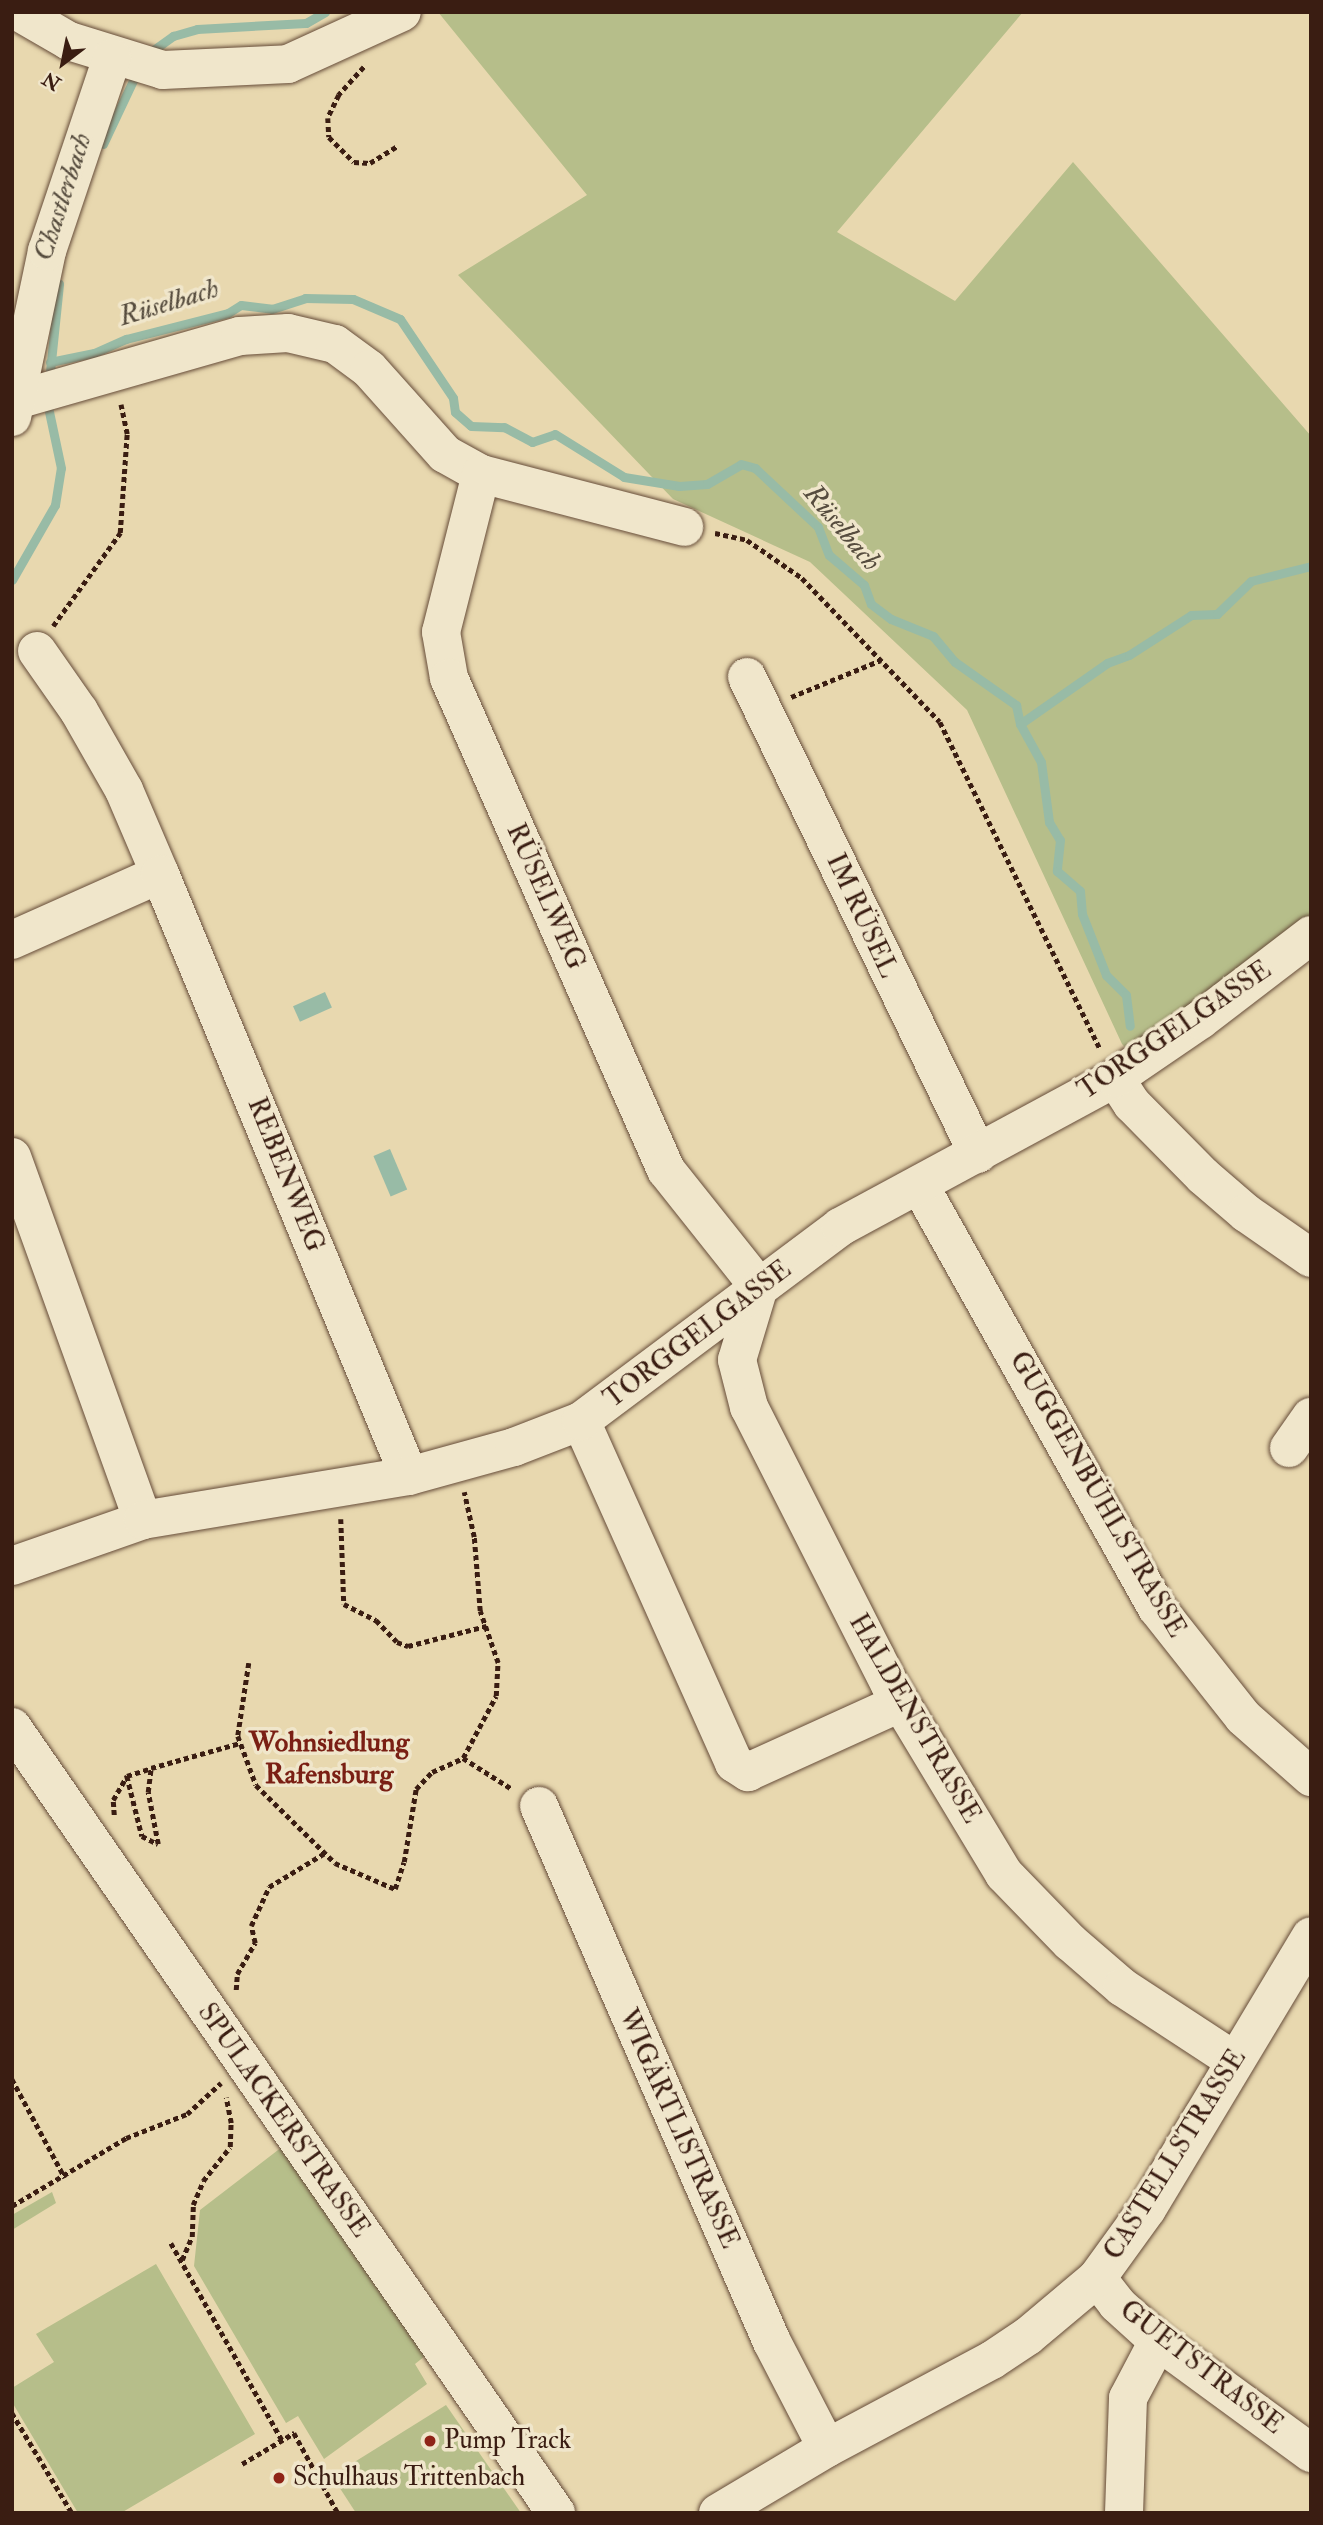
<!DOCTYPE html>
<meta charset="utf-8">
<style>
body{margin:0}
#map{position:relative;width:1323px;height:2525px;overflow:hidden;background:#e8d8af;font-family:"IM FELL Double Pica",serif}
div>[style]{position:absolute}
.green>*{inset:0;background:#b6be8a}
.water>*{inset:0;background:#98bba6;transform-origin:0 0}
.stream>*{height:9px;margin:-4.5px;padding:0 4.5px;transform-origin:4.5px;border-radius:4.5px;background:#98bba6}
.path>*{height:4.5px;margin-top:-2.25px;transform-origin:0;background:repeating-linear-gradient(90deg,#3a1d12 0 5px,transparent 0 8.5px)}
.roads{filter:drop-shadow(0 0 2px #664c39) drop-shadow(0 0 2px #664c39)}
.minor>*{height:38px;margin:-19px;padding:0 19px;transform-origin:19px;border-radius:19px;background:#f0e6cb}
.dots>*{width:19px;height:19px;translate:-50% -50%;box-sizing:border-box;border:4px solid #f0e6cb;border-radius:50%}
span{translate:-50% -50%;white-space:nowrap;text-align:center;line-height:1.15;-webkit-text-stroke:7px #f0e6cb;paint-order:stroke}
.street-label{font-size:26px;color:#3a1d12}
.poi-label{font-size:26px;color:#3a1d12}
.left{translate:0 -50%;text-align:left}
.water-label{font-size:28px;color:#564c3e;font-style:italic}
.neighbourhood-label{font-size:28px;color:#7a1f14;font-weight:700}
.frame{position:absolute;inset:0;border:14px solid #3a1d12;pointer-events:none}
.north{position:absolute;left:28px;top:28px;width:70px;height:70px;-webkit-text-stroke:5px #f0e6cb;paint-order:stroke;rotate:212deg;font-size:19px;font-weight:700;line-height:28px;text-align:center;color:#3a1d12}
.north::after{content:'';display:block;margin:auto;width:24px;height:32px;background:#3a1d12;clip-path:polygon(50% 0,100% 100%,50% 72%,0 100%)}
</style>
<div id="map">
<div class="green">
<i style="clip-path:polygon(438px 12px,1023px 12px,837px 232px,955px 301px,1073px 162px,1311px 436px,1311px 922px,1131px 1053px,1122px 1044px,967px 710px,810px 562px,673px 499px,458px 275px,587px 195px)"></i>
<i style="clip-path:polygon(282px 2147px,425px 2356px,415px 2364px,427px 2384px,324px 2459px,298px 2416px,286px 2423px,194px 2266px,200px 2210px)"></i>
<i style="clip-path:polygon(52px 2192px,56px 2203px,12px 2230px,12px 2215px)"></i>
<i style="clip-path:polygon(156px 2264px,255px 2434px,121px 2513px,78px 2513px,12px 2402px,12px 2388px,54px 2362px,36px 2334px)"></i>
<i style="clip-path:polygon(446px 2405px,521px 2513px,356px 2513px,332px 2476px)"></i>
</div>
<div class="water">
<i style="left:325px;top:992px;width:17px;height:35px;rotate:66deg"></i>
<i style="left:390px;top:1149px;width:44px;height:18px;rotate:67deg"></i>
</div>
<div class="stream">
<i style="left:148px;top:54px;width:31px;rotate:-36deg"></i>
<i style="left:173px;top:36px;width:25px;rotate:-16deg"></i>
<i style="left:197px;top:29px;width:109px;rotate:-3.2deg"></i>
<i style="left:306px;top:23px;width:22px;rotate:-30deg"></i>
<i style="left:103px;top:144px;width:80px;rotate:-64.7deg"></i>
<i style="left:50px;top:362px;width:45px;rotate:-11.6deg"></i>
<i style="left:94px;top:353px;width:35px;rotate:-24deg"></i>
<i style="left:126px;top:339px;width:105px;rotate:-14.3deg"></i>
<i style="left:228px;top:313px;width:15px;rotate:-32deg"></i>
<i style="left:241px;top:305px;width:31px;rotate:7deg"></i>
<i style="left:272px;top:309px;width:35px;rotate:-18deg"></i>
<i style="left:305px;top:298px;width:48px;rotate:1.2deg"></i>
<i style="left:353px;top:299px;width:51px;rotate:23.1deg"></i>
<i style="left:400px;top:319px;width:95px;rotate:56.1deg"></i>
<i style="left:453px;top:398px;width:14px;rotate:82deg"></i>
<i style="left:455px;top:412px;width:21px;rotate:41deg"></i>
<i style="left:471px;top:426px;width:33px;rotate:2deg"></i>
<i style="left:504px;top:427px;width:32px;rotate:28deg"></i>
<i style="left:532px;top:442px;width:24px;rotate:-19deg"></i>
<i style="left:555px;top:434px;width:81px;rotate:31.9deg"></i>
<i style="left:624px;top:477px;width:56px;rotate:9.3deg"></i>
<i style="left:679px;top:486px;width:28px;rotate:-4deg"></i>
<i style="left:707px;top:484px;width:39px;rotate:-30deg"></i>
<i style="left:741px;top:464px;width:15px;rotate:16deg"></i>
<i style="left:755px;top:468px;width:86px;rotate:43.1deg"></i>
<i style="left:818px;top:527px;width:30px;rotate:69deg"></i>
<i style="left:829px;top:555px;width:46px;rotate:40.6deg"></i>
<i style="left:864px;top:585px;width:20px;rotate:70deg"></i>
<i style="left:871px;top:604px;width:25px;rotate:37deg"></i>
<i style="left:891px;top:619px;width:45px;rotate:22deg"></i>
<i style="left:933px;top:636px;width:34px;rotate:50deg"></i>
<i style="left:955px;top:662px;width:75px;rotate:35.2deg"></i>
<i style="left:1016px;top:705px;width:19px;rotate:78deg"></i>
<i style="left:1020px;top:724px;width:106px;rotate:-35deg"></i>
<i style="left:1107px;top:663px;width:23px;rotate:-20deg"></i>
<i style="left:1129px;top:655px;width:74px;rotate:-32.8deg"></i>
<i style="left:1191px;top:615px;width:26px;rotate:-2deg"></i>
<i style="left:1217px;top:614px;width:47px;rotate:-44.1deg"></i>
<i style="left:1251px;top:581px;width:62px;rotate:-14deg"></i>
<i style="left:49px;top:381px;width:98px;rotate:-84.1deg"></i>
<i style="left:12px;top:580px;width:86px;rotate:-60.2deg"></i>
<i style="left:55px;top:505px;width:37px;rotate:-81deg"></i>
<i style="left:61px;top:468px;width:67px;rotate:-102deg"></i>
<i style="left:1020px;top:724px;width:43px;rotate:61.1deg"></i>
<i style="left:1041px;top:762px;width:61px;rotate:82.4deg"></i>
<i style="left:1049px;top:822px;width:21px;rotate:59deg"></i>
<i style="left:1060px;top:840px;width:31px;rotate:96deg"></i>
<i style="left:1057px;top:871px;width:30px;rotate:41deg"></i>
<i style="left:1080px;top:891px;width:23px;rotate:85deg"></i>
<i style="left:1082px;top:914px;width:66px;rotate:68.5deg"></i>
<i style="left:1106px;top:975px;width:28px;rotate:45deg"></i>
<i style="left:1126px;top:995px;width:31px;rotate:83deg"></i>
</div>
<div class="path">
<i style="left:364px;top:67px;width:38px;rotate:132deg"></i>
<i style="left:339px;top:95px;width:25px;rotate:116deg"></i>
<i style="left:328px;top:118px;width:19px;rotate:87deg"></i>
<i style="left:329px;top:137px;width:35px;rotate:45deg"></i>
<i style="left:354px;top:162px;width:16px;rotate:4deg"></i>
<i style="left:370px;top:163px;width:31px;rotate:-32deg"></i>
<i style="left:715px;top:533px;width:33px;rotate:12deg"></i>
<i style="left:747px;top:540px;width:67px;rotate:34.6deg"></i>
<i style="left:802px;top:578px;width:199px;rotate:46.2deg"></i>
<i style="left:940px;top:722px;width:364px;rotate:63.9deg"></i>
<i style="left:53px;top:626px;width:115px;rotate:-54.2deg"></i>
<i style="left:120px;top:533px;width:99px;rotate:-86deg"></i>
<i style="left:127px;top:434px;width:30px;rotate:-102deg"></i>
<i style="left:791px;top:697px;width:97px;rotate:-22.3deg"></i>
<i style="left:341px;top:1519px;width:85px;rotate:88deg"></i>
<i style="left:344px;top:1604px;width:36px;rotate:27deg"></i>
<i style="left:376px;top:1620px;width:30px;rotate:46deg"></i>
<i style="left:397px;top:1642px;width:12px;rotate:20deg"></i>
<i style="left:408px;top:1646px;width:81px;rotate:-14.4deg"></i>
<i style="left:249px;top:1663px;width:74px;rotate:98.6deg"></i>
<i style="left:238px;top:1736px;width:52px;rotate:69.8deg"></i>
<i style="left:256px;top:1785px;width:111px;rotate:44.6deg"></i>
<i style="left:335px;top:1863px;width:65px;rotate:23.4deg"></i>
<i style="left:395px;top:1889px;width:28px;rotate:-72deg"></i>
<i style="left:404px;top:1862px;width:74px;rotate:-80.7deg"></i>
<i style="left:416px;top:1789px;width:23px;rotate:-47deg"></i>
<i style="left:432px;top:1772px;width:34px;rotate:-24deg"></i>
<i style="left:463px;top:1758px;width:70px;rotate:-62deg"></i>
<i style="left:496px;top:1696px;width:33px;rotate:-87deg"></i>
<i style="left:498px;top:1663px;width:55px;rotate:-109.1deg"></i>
<i style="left:480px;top:1611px;width:74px;rotate:-94.6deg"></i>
<i style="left:474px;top:1537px;width:46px;rotate:-102.5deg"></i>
<i style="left:463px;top:1758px;width:58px;rotate:32.3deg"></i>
<i style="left:127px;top:1776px;width:25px;rotate:-18deg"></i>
<i style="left:114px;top:1815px;width:15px;rotate:-94deg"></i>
<i style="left:113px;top:1800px;width:28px;rotate:-60deg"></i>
<i style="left:127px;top:1776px;width:62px;rotate:76deg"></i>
<i style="left:142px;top:1836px;width:18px;rotate:27deg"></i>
<i style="left:158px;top:1844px;width:53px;rotate:-100.9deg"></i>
<i style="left:148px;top:1792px;width:24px;rotate:-83deg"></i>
<i style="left:151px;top:1768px;width:92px;rotate:-15.7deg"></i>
<i style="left:236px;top:1990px;width:16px;rotate:-86deg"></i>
<i style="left:237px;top:1974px;width:36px;rotate:-60deg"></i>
<i style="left:255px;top:1943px;width:17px;rotate:-103deg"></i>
<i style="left:251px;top:1926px;width:43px;rotate:-65.2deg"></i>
<i style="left:269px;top:1887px;width:66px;rotate:-31.3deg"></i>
<i style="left:12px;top:2079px;width:112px;rotate:61.8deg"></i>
<i style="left:12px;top:2206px;width:133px;rotate:-30.8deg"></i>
<i style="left:126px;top:2138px;width:66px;rotate:-21.5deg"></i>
<i style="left:187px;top:2114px;width:46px;rotate:-42.4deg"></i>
<i style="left:171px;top:2243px;width:226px;rotate:60.6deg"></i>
<i style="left:182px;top:2260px;width:25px;rotate:-67deg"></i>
<i style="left:192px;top:2237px;width:32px;rotate:-88deg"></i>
<i style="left:193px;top:2205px;width:26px;rotate:-67deg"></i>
<i style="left:203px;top:2181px;width:43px;rotate:-51.5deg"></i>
<i style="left:230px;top:2147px;width:24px;rotate:-88deg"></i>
<i style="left:231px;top:2123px;width:26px;rotate:-101deg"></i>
<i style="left:12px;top:2413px;width:117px;rotate:59deg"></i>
<i style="left:242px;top:2464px;width:61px;rotate:-30.8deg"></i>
<i style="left:294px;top:2433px;width:91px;rotate:61.2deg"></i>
</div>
<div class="roads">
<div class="minor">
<i style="left:19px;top:12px;width:58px;rotate:30.1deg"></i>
<i style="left:69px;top:41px;width:98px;rotate:17.1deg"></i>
<i style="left:163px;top:70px;width:125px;rotate:-2.7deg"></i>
<i style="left:288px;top:64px;width:125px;rotate:-24.5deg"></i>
<i style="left:20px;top:399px;width:229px;rotate:-16deg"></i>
<i style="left:240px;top:336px;width:48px;rotate:-3.6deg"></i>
<i style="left:288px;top:333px;width:48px;rotate:13.2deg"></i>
<i style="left:335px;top:344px;width:42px;rotate:36.3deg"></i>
<i style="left:369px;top:369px;width:114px;rotate:48.2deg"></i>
<i style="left:445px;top:454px;width:41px;rotate:29.1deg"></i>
<i style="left:481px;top:474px;width:210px;rotate:14.6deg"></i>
<i style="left:12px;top:417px;width:170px;rotate:-78.1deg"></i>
<i style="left:47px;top:251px;width:204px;rotate:-71.4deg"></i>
<i style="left:481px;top:474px;width:163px;rotate:104.2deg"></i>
<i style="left:441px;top:632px;width:47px;rotate:80.1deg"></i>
<i style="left:449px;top:678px;width:538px;rotate:66.2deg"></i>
<i style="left:666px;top:1170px;width:149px;rotate:51.5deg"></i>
<i style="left:759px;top:1287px;width:76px;rotate:106.8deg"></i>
<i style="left:737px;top:1360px;width:49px;rotate:75.7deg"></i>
<i style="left:749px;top:1407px;width:312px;rotate:63.1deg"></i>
<i style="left:890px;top:1685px;width:221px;rotate:58.9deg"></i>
<i style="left:1004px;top:1874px;width:95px;rotate:45.9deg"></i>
<i style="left:1070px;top:1942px;width:69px;rotate:40.9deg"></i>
<i style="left:1122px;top:1987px;width:135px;rotate:33.2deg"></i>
<i style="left:37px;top:651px;width:73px;rotate:55deg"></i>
<i style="left:79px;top:711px;width:91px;rotate:60.3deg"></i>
<i style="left:124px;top:790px;width:91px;rotate:66.8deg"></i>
<i style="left:747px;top:677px;width:530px;rotate:64.16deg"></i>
<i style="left:12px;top:940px;width:162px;rotate:-24deg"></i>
<i style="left:160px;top:874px;width:651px;rotate:67.53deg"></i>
<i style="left:1115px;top:1078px;width:31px;rotate:57deg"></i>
<i style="left:1132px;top:1104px;width:101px;rotate:45.4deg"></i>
<i style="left:1203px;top:1176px;width:57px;rotate:40.7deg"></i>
<i style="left:1246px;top:1213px;width:79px;rotate:34.7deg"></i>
<i style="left:12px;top:1157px;width:386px;rotate:70.2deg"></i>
<i style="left:920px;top:1186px;width:484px;rotate:60.7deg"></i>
<i style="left:1157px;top:1608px;width:139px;rotate:51.7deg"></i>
<i style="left:1243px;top:1717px;width:91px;rotate:41.4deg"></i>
<i style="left:581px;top:1421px;width:375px;rotate:65.9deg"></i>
<i style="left:734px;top:1763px;width:17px;rotate:33deg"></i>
<i style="left:748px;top:1772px;width:167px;rotate:-24.4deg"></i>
<i style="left:1289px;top:1448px;width:38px;rotate:-55deg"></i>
<i style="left:12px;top:1566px;width:139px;rotate:-19.3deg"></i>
<i style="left:143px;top:1520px;width:270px;rotate:-9.4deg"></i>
<i style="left:409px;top:1476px;width:109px;rotate:-15.4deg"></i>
<i style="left:514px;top:1447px;width:72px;rotate:-21.2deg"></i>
<i style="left:581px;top:1421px;width:324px;rotate:-36.8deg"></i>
<i style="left:840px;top:1227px;width:313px;rotate:-28.4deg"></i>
<i style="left:1115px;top:1078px;width:103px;rotate:-34.3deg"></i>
<i style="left:1200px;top:1020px;width:140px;rotate:-37.4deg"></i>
<i style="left:12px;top:1727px;width:956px;rotate:55.31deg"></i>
<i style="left:539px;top:1806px;width:584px;rotate:66.51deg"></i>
<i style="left:772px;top:2342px;width:119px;rotate:62.6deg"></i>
<i style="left:1097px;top:2278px;width:33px;rotate:52deg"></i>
<i style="left:1117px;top:2304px;width:55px;rotate:42.1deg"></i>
<i style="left:1158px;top:2341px;width:190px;rotate:36.2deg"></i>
<i style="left:718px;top:2513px;width:127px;rotate:-30.8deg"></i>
<i style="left:827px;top:2448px;width:187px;rotate:-28.1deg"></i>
<i style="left:992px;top:2360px;width:43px;rotate:-33.7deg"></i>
<i style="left:1028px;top:2336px;width:90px;rotate:-40deg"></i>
<i style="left:1097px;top:2278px;width:85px;rotate:-54.1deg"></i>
<i style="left:1147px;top:2209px;width:318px;rotate:-59deg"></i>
<i style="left:1124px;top:2513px;width:115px;rotate:-88deg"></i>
<i style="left:1128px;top:2398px;width:64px;rotate:-62.2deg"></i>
</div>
</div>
<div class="dots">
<i style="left:430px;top:2441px;background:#8f2418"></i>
<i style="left:279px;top:2478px;background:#8f2418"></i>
</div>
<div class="street-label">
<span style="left:545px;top:897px;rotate:66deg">RÜSELWEG</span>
<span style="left:861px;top:916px;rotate:65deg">IM RÜSEL</span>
<span style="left:1175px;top:1031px;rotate:-34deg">TORGGELGASSE</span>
<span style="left:285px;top:1175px;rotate:68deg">REBENWEG</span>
<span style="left:698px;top:1335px;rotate:-37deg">TORGGELGASSE</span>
<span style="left:1097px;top:1495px;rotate:60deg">GUGGENBÜHLSTRASSE</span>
<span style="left:914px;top:1719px;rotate:60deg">HALDENSTRASSE</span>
<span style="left:283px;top:2121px;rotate:55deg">SPULACKERSTRASSE</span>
<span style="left:678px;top:2129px;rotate:66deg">WIGÄRTLISTRASSE</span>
<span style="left:1176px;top:2155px;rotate:-58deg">CASTELLSTRASSE</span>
<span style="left:1201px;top:2368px;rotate:38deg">GUETSTRASSE</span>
</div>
<div class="poi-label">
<span class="left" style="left:444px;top:2441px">Pump Track</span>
<span class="left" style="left:293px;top:2478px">Schulhaus Trittenbach</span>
</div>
<div class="water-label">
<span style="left:63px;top:197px;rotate:-72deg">Chastlerbach</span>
<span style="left:169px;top:303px;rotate:-17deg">Rüselbach</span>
<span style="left:842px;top:528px;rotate:50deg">Rüselbach</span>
</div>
<div class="neighbourhood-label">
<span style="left:329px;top:1759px">Wohnsiedlung<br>Rafensburg</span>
</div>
<div class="frame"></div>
<div class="north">N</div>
</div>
